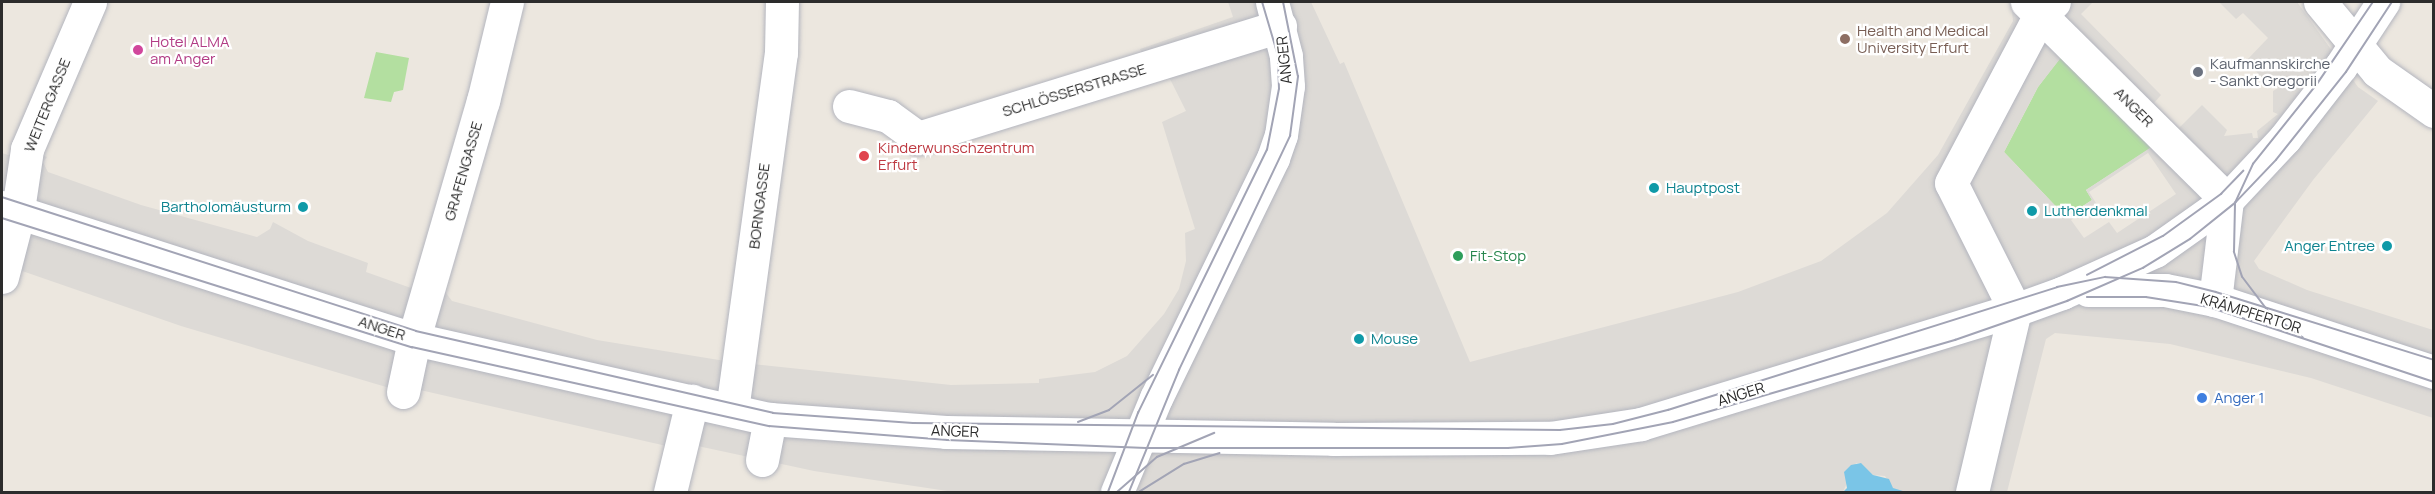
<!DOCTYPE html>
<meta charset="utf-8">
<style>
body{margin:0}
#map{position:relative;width:2435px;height:494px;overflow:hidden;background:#ece7df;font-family:Manrope,sans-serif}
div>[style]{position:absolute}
.green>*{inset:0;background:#b3dfa0}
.plaza>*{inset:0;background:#dddad6}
.water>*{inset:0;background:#7ac5e7}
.roads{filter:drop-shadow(0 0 2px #b3b5be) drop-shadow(0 0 2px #b3b5be)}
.minor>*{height:33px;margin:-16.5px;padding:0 16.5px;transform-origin:16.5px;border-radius:16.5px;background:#fff}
.tram>*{height:1.5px;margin:-0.75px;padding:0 0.75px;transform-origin:0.75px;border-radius:0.75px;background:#a2a4b5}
.dots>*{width:16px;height:16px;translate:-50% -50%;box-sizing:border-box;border:3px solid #fff;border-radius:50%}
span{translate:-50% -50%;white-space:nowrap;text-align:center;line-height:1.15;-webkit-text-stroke:4.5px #fff;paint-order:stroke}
.education-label{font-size:15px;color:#785e54}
.left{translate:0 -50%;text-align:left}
.hotel-label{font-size:15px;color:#b23c85}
.street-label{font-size:15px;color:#2c2c2c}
.worship-label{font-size:15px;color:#5b616d}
.health-label{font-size:15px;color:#be3a42}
.culture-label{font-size:15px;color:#0d838f}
.right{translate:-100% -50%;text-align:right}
.leisure-label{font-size:15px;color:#27864d}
.shop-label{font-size:15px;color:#366cbe}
.frame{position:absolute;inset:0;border:3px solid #2c2c2c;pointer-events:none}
</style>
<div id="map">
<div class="green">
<i style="clip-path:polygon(2067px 49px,2160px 142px,2086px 190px,2092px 200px,2066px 217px,2004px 152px,2038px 87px)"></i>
<i style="clip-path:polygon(376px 52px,409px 58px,403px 90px,394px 92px,391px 102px,364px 98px)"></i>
</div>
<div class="plaza">
<i style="clip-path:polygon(evenodd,1228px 2px,1311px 2px,1340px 64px,1344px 62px,1470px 362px,1738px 292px,1821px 261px,1887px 213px,1938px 155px,2013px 21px,2012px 11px,2040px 15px,2049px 22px,2070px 2px,2093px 2px,2081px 14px,2161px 95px,2154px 103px,2179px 128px,2202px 105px,2227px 130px,2224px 136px,2252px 133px,2253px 138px,2258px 138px,2257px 131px,2278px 114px,2273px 112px,2273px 91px,2278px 88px,2276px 83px,2270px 86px,2246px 61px,2268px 38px,2243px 13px,2236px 19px,2219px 2px,2297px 2px,2358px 87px,2378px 101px,2313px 180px,2254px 261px,2259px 269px,2307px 290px,2433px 330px,2433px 418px,2311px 378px,2170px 344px,2055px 333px,2046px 339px,2007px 492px,1906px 492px,1893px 489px,1885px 476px,1873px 475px,1860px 463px,1856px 463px,1843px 492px,954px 492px,814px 471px,693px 445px,671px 447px,420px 390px,403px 392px,181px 326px,2px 264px,2px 153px,8px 155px,27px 149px,47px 157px,43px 162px,48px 172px,141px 205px,257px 237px,270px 229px,273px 222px,308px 241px,368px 263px,366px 272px,411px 288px,420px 281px,443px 289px,452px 301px,597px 340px,725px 361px,951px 385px,1039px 383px,1039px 379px,1095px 372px,1127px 356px,1164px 314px,1179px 289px,1186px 261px,1185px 233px,1195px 229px,1162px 122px,1186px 111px,1168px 75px,1150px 77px,1140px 49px,1233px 17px,1228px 2px,2067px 50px,2159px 142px,2086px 190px,2092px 200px,2066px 217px,2004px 152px,2038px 87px,2067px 50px,1228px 2px,2148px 153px,2176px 194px,2117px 233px,2109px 222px,2084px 238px,2071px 220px,2096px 203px,2089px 192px,2148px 153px)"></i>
</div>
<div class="water">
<i style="clip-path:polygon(1861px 463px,1873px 475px,1889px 479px,1893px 488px,1906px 492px,1843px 492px,1847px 488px,1844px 472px,1851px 465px)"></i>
</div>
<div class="roads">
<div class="minor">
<i style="left:2027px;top:2px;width:281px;rotate:44.7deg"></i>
<i style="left:2227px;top:200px;width:101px;rotate:96.8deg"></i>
<i style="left:2320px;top:2px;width:89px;rotate:50.4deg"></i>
<i style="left:2377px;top:71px;width:70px;rotate:35.1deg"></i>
<i style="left:849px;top:106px;width:40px;rotate:14.4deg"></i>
<i style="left:888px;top:116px;width:37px;rotate:36deg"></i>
<i style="left:918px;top:138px;width:379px;rotate:-17.2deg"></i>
<i style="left:2px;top:207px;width:433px;rotate:17.8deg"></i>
<i style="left:414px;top:339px;width:365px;rotate:12.7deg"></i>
<i style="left:770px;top:419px;width:176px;rotate:4.2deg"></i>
<i style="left:946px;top:432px;width:387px;rotate:1deg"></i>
<i style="left:1333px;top:439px;width:217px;rotate:-0.3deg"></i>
<i style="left:1550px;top:438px;width:92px;rotate:-8.7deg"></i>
<i style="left:1641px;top:424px;width:391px;rotate:-17deg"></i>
<i style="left:2015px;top:310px;width:50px;rotate:-19.9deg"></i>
<i style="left:2062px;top:293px;width:102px;rotate:-24.3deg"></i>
<i style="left:2155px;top:251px;width:88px;rotate:-35.3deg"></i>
<i style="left:2227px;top:200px;width:85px;rotate:-46.9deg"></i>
<i style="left:2285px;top:138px;width:91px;rotate:-52.1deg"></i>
<i style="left:2341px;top:66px;width:77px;rotate:-56.7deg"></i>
<i style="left:2px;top:277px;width:56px;rotate:-75.5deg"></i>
<i style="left:16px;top:223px;width:75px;rotate:-81.5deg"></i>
<i style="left:27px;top:149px;width:160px;rotate:-66.8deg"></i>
<i style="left:2088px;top:290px;width:77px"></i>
<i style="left:2165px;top:290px;width:51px;rotate:11.3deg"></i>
<i style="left:2215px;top:300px;width:231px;rotate:18.2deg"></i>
<i style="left:403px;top:392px;width:62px;rotate:-78deg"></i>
<i style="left:416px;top:331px;width:240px;rotate:-73.8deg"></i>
<i style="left:483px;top:101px;width:102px;rotate:-76.4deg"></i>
<i style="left:732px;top:410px;width:360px;rotate:-82.2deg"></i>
<i style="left:781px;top:53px;width:51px;rotate:-88.9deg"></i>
<i style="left:762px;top:460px;width:42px;rotate:-79deg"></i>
<i style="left:670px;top:492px;width:94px;rotate:-76.4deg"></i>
<i style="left:1117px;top:492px;width:102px;rotate:-67.5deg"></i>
<i style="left:1156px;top:398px;width:267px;rotate:-64deg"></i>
<i style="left:1273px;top:158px;width:24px;rotate:-71deg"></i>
<i style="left:1281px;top:135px;width:49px;rotate:-81.9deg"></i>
<i style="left:1288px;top:86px;width:30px;rotate:-94deg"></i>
<i style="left:1286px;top:56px;width:56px;rotate:-104.5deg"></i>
<i style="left:1972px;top:492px;width:187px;rotate:-76.7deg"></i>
<i style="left:2015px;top:310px;width:142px;rotate:-116.7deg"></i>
<i style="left:1951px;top:183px;width:190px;rotate:-62.1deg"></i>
<i style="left:2040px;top:15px;width:19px;rotate:-43deg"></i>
</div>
</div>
<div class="tram">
<i style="left:2px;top:197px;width:435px;rotate:17.9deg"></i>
<i style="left:416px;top:331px;width:366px;rotate:12.9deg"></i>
<i style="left:773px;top:413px;width:140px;rotate:4.1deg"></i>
<i style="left:913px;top:423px;width:647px;rotate:0.62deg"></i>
<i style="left:1560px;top:430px;width:53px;rotate:-6.5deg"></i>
<i style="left:1613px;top:424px;width:57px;rotate:-14.3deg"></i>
<i style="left:1668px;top:410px;width:408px;rotate:-17.5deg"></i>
<i style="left:2057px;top:287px;width:49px;rotate:-11.8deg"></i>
<i style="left:2105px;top:277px;width:71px;rotate:4deg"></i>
<i style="left:2176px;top:282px;width:41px;rotate:14deg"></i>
<i style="left:2216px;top:292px;width:228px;rotate:17.3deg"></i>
<i style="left:2px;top:218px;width:430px;rotate:17.5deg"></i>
<i style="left:412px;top:347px;width:366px;rotate:12.5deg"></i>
<i style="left:769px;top:426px;width:179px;rotate:4.5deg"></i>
<i style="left:947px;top:440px;width:199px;rotate:2.3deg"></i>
<i style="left:1146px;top:448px;width:362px"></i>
<i style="left:1508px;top:448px;width:54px;rotate:-4.2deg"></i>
<i style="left:1562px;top:444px;width:113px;rotate:-11.2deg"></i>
<i style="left:1673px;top:422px;width:294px;rotate:-16.2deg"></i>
<i style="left:1955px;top:340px;width:119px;rotate:-19.2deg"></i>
<i style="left:2067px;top:301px;width:83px;rotate:-23.5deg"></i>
<i style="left:2143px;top:268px;width:55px;rotate:-31.7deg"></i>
<i style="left:2190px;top:239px;width:58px;rotate:-38.7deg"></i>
<i style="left:2235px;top:203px;width:59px;rotate:-46.4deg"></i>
<i style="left:2276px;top:160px;width:112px;rotate:-51.5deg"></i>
<i style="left:2346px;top:72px;width:84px;rotate:-56.7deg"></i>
<i style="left:2087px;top:275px;width:85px;rotate:-27.2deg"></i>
<i style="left:2163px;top:236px;width:72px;rotate:-35.9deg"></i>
<i style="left:2221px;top:194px;width:32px;rotate:-46deg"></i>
<i style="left:2087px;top:297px;width:59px"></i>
<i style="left:2146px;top:297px;width:64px;rotate:9deg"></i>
<i style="left:2209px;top:307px;width:237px;rotate:18.4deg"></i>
<i style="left:2303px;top:338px;width:41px;rotate:-144deg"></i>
<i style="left:2270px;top:314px;width:46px;rotate:-127.1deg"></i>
<i style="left:2242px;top:277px;width:26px;rotate:-108deg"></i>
<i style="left:2234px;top:252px;width:49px;rotate:-88.8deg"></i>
<i style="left:2235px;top:203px;width:43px;rotate:-65.2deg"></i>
<i style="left:2253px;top:164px;width:102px;rotate:-51.3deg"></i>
<i style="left:2317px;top:84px;width:99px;rotate:-55.7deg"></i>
<i style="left:1078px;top:422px;width:33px;rotate:-21deg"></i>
<i style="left:1109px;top:410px;width:56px;rotate:-38.5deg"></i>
<i style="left:1108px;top:492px;width:85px;rotate:-69.2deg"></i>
<i style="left:1138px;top:413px;width:293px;rotate:-63.9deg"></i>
<i style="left:1267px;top:150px;width:62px;rotate:-78.9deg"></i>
<i style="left:1279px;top:89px;width:33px;rotate:-92deg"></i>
<i style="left:1278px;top:56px;width:56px;rotate:-106.5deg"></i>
<i style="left:1117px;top:492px;width:53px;rotate:-41.2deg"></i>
<i style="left:1157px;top:457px;width:62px;rotate:-22.8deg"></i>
<i style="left:1129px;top:492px;width:132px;rotate:-67.7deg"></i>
<i style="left:1179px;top:370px;width:259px;rotate:-64.6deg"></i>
<i style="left:1290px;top:136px;width:60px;rotate:-82.3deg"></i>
<i style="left:1298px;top:77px;width:76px;rotate:-101.3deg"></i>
<i style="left:1139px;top:492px;width:53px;rotate:-31.9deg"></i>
<i style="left:1184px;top:464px;width:37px;rotate:-17deg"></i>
</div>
<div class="dots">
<i style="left:1845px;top:39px;background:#8d6e63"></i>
<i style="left:138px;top:50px;background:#d1479c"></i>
<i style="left:2198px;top:72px;background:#6b7280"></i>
<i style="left:864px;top:156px;background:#e0444e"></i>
<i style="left:1654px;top:188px;background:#0f9aa8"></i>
<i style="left:303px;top:207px;background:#0f9aa8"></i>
<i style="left:2032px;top:211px;background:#0f9aa8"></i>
<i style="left:2387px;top:246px;background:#0f9aa8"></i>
<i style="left:1458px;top:256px;background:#2e9e5b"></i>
<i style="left:1359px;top:339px;background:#0f9aa8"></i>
<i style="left:2202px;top:398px;background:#3f7fe0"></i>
</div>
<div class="education-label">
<span class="left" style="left:1857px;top:39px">Health and Medical<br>University Erfurt</span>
</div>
<div class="hotel-label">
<span class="left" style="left:150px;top:50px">Hotel ALMA<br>am Anger</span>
</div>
<div class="street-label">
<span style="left:1284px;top:60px;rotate:-96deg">ANGER</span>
<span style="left:1074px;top:90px;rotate:-17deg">SCHLÖSSERSTRASSE</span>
<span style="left:47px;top:105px;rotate:-68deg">WEITERGASSE</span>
<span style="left:2134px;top:107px;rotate:45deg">ANGER</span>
<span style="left:463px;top:171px;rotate:-74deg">GRAFENGASSE</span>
<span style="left:759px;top:206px;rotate:-83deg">BORNGASSE</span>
<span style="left:2251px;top:313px;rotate:17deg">KRÄMPFERTOR</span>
<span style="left:382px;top:328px;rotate:18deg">ANGER</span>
<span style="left:1741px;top:394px;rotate:-17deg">ANGER</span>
<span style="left:955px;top:431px;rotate:2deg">ANGER</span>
</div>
<div class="worship-label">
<span class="left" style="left:2210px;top:72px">Kaufmannskirche<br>- Sankt Gregorii</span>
</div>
<div class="health-label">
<span class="left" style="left:878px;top:156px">Kinderwunschzentrum<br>Erfurt</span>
</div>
<div class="culture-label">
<span class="left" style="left:1666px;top:188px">Hauptpost</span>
<span class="right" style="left:291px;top:207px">Bartholomäusturm</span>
<span class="left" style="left:2044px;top:211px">Lutherdenkmal</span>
<span class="right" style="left:2375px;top:246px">Anger Entree</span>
<span class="left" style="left:1371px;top:339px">Mouse</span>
</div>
<div class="leisure-label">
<span class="left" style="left:1470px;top:256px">Fit-Stop</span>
</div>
<div class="shop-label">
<span class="left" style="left:2214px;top:398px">Anger 1</span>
</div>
<div class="frame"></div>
</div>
